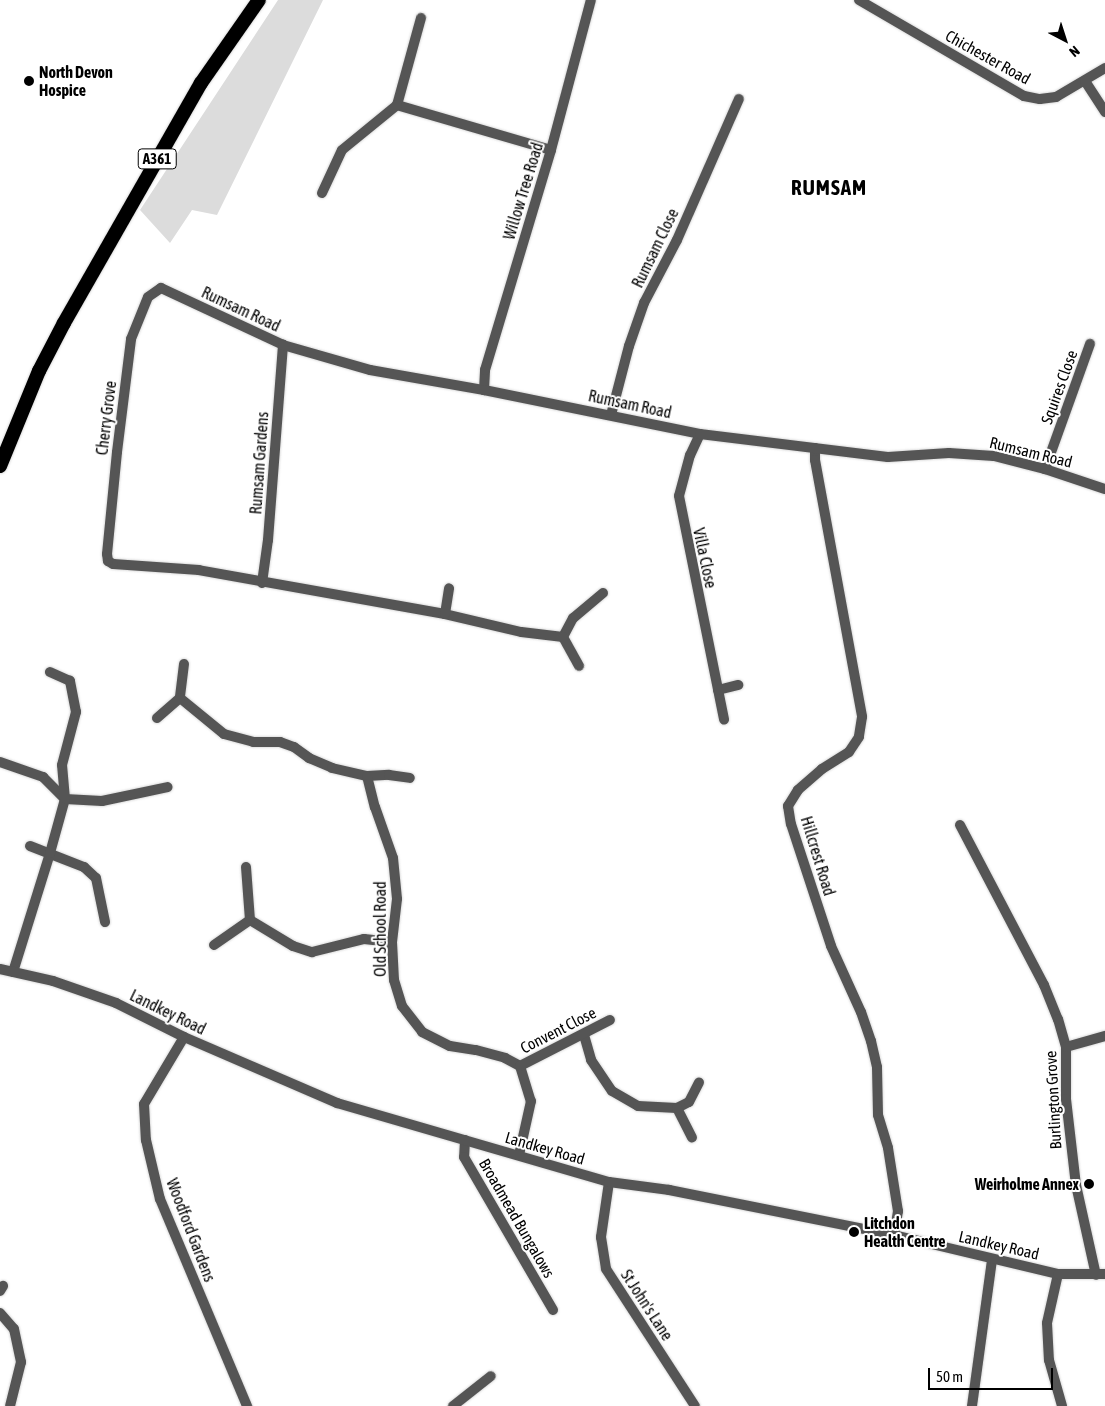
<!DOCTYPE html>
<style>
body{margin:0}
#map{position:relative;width:1105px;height:1406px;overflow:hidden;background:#fff;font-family:"Asap Condensed",sans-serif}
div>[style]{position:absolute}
.green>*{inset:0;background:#dcdcdc}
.roads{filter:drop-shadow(0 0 1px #dbdbdb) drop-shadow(0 0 1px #dbdbdb)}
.minor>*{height:10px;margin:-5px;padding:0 5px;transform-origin:5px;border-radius:5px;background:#555}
.tertiary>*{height:10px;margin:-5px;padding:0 5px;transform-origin:5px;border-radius:5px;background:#555}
.trunk>*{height:14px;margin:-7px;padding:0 7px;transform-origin:7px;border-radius:7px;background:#000}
.dots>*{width:14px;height:14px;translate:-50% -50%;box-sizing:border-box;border:2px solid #fff;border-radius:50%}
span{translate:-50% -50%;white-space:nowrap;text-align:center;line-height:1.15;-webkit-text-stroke:4px #fff;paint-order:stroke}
.shield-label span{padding:1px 4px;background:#fff;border:1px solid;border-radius:4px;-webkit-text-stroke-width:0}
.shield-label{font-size:15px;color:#000;font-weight:700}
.street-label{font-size:16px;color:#000}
.poi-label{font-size:16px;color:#000;font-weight:700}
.left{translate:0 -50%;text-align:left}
.right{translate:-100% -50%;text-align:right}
.district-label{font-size:21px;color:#000;font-weight:700;letter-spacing:1px}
.north{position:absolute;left:1040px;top:15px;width:50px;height:50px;-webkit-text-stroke:4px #fff;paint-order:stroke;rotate:140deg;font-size:14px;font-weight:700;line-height:20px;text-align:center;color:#000}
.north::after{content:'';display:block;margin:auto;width:18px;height:22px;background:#000;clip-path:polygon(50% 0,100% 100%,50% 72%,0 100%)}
.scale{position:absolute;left:928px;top:1368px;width:125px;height:22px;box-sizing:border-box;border:2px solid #000;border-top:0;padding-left:6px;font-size:15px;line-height:18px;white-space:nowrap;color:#000;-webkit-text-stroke:4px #fff;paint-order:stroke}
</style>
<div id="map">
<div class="green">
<i style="clip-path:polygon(278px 0,323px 0,217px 215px,192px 210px,170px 243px,140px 210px)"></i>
</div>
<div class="roads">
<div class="minor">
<i style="left:859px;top:0;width:191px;rotate:30.2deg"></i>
<i style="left:1024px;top:96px;width:16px;rotate:11deg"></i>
<i style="left:1040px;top:99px;width:16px;rotate:-7deg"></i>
<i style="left:1056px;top:97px;width:57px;rotate:-30.6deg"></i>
<i style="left:421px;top:18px;width:90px;rotate:105.4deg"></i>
<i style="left:397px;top:105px;width:160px;rotate:16.3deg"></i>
<i style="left:1085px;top:81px;width:37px;rotate:57deg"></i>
<i style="left:322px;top:193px;width:47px;rotate:-65.1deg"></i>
<i style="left:342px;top:150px;width:71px;rotate:-39.3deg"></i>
<i style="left:484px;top:390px;width:20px;rotate:-87deg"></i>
<i style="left:485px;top:370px;width:230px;rotate:-73.3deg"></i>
<i style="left:551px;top:150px;width:155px;rotate:-75.1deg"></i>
<i style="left:611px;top:415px;width:71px;rotate:-75.4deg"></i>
<i style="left:629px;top:346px;width:46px;rotate:-70.8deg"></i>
<i style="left:644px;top:303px;width:71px;rotate:-62.4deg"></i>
<i style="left:677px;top:240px;width:154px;rotate:-66.3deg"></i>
<i style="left:700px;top:434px;width:23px;rotate:115deg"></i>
<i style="left:690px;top:455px;width:42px;rotate:105deg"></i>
<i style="left:679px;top:496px;width:228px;rotate:78.6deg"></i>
<i style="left:815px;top:448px;width:12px;rotate:90deg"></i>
<i style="left:815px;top:460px;width:261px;rotate:79.6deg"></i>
<i style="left:862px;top:717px;width:20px;rotate:99deg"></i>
<i style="left:859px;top:737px;width:18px;rotate:124deg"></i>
<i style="left:849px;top:752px;width:32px;rotate:148deg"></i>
<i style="left:822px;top:769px;width:32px;rotate:139deg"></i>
<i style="left:798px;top:790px;width:19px;rotate:122deg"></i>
<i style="left:788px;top:806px;width:18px;rotate:81deg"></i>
<i style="left:791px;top:824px;width:128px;rotate:71.8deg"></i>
<i style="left:831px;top:946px;width:72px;rotate:65.6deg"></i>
<i style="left:861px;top:1012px;width:31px;rotate:71deg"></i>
<i style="left:871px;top:1041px;width:27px;rotate:77deg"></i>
<i style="left:877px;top:1067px;width:48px;rotate:88.8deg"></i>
<i style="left:878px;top:1115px;width:34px;rotate:73deg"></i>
<i style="left:888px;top:1148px;width:64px;rotate:81deg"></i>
<i style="left:898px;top:1211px;width:24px;rotate:99deg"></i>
<i style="left:1045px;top:469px;width:133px;rotate:-70.2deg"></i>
<i style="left:262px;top:583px;width:43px;rotate:-82.1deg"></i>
<i style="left:268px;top:540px;width:196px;rotate:-85.6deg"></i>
<i style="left:603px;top:593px;width:39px;rotate:140deg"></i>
<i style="left:573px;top:618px;width:21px;rotate:118deg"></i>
<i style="left:563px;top:637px;width:42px;rotate:-173.2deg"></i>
<i style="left:521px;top:632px;width:78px;rotate:-166.7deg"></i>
<i style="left:445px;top:614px;width:250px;rotate:-169.9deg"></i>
<i style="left:199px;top:570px;width:86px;rotate:-176deg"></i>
<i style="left:113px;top:564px;width:6px;rotate:-149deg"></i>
<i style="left:108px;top:561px;width:7px;rotate:-98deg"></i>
<i style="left:107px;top:554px;width:102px;rotate:-84.4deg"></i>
<i style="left:117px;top:452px;width:114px;rotate:-82.9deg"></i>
<i style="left:131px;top:339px;width:45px;rotate:-68deg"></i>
<i style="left:148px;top:297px;width:16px;rotate:-35deg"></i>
<i style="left:161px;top:288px;width:135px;rotate:25deg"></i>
<i style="left:283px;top:345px;width:91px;rotate:16deg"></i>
<i style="left:370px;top:370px;width:116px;rotate:10deg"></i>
<i style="left:484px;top:390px;width:220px;rotate:11.5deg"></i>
<i style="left:700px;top:434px;width:189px;rotate:7deg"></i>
<i style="left:888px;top:457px;width:61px;rotate:-3.8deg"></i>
<i style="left:949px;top:453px;width:45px;rotate:3.8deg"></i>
<i style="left:994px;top:456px;width:53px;rotate:14.3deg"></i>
<i style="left:1045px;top:469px;width:63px;rotate:18.4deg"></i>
<i style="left:445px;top:614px;width:26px;rotate:-81deg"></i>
<i style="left:563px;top:637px;width:33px;rotate:61deg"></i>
<i style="left:184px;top:664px;width:34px;rotate:97deg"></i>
<i style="left:180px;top:698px;width:57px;rotate:39.3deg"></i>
<i style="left:224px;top:734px;width:30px;rotate:15deg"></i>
<i style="left:253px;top:742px;width:27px"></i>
<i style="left:280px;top:742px;width:15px;rotate:20deg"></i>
<i style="left:294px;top:747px;width:19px;rotate:36deg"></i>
<i style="left:309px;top:758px;width:25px;rotate:23deg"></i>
<i style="left:332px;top:768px;width:36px;rotate:13deg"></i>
<i style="left:367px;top:776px;width:22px;rotate:-3deg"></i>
<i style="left:389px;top:775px;width:21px;rotate:8deg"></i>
<i style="left:718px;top:690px;width:21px;rotate:-14deg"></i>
<i style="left:157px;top:718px;width:30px;rotate:-41deg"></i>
<i style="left:0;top:762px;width:46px;rotate:19.2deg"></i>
<i style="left:43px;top:777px;width:31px;rotate:45deg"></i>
<i style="left:65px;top:799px;width:37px;rotate:3deg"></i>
<i style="left:102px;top:801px;width:67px;rotate:-12deg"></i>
<i style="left:367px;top:776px;width:32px;rotate:76deg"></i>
<i style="left:375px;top:807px;width:54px;rotate:70.6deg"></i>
<i style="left:393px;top:858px;width:41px;rotate:84.4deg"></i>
<i style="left:397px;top:899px;width:43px;rotate:96.6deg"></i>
<i style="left:392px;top:942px;width:38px;rotate:87deg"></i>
<i style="left:394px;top:980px;width:27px;rotate:73deg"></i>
<i style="left:402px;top:1006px;width:33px;rotate:52deg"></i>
<i style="left:422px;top:1032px;width:31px;rotate:27deg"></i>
<i style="left:450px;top:1046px;width:26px;rotate:9deg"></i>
<i style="left:476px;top:1050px;width:30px;rotate:15deg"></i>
<i style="left:505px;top:1058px;width:17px;rotate:28deg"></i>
<i style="left:520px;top:1066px;width:37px;rotate:73deg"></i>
<i style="left:531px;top:1101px;width:55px;rotate:102.5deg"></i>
<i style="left:960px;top:825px;width:181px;rotate:62.3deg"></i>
<i style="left:1044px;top:985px;width:37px;rotate:68deg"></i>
<i style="left:1058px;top:1019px;width:29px;rotate:74deg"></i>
<i style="left:1066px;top:1047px;width:52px;rotate:90deg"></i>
<i style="left:1066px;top:1099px;width:87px;rotate:83.4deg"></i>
<i style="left:1076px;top:1185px;width:92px;rotate:77.5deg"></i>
<i style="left:30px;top:846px;width:58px;rotate:21.3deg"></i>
<i style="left:84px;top:867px;width:16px;rotate:43deg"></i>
<i style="left:96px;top:878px;width:45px;rotate:78.4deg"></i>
<i style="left:246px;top:867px;width:53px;rotate:85.7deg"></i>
<i style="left:250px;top:920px;width:50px;rotate:31.2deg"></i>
<i style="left:293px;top:946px;width:20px;rotate:18deg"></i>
<i style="left:312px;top:952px;width:54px;rotate:-14deg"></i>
<i style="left:364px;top:939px;width:28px;rotate:6deg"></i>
<i style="left:214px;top:945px;width:44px;rotate:-34.8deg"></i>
<i style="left:13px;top:972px;width:125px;rotate:-72.7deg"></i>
<i style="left:50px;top:853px;width:56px;rotate:-74.5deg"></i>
<i style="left:65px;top:799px;width:34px;rotate:-95deg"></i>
<i style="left:62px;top:765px;width:55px;rotate:-75.2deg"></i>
<i style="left:76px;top:712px;width:32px;rotate:-101deg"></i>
<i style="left:70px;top:681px;width:22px;rotate:-156deg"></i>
<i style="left:584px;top:1035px;width:26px;rotate:74deg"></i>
<i style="left:591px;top:1060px;width:37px;rotate:56deg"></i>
<i style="left:612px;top:1091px;width:30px;rotate:30deg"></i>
<i style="left:638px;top:1106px;width:39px;rotate:3deg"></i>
<i style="left:677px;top:1108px;width:13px;rotate:-27deg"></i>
<i style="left:689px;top:1102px;width:22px;rotate:-63deg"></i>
<i style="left:184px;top:1037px;width:78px;rotate:120.8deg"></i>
<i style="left:144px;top:1104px;width:36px;rotate:87deg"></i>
<i style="left:146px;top:1140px;width:61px;rotate:76.7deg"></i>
<i style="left:160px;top:1199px;width:225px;rotate:67.2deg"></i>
<i style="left:1066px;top:1047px;width:41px;rotate:-15.8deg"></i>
<i style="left:520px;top:1066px;width:101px;rotate:-27.1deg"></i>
<i style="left:677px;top:1108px;width:33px;rotate:63deg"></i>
<i style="left:465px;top:1140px;width:17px;rotate:93deg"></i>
<i style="left:464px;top:1157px;width:177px;rotate:59.8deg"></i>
<i style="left:609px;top:1182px;width:56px;rotate:98.3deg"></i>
<i style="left:601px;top:1237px;width:32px;rotate:81deg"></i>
<i style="left:606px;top:1269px;width:163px;rotate:57deg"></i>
<i style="left:1058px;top:1274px;width:50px;rotate:102.7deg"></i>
<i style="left:1047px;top:1323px;width:37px;rotate:87deg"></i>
<i style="left:1049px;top:1360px;width:48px;rotate:74.2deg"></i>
<i style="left:0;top:1291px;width:6px;rotate:-59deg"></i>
<i style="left:0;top:1313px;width:21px;rotate:49deg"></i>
<i style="left:14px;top:1329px;width:34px;rotate:78deg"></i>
<i style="left:21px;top:1362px;width:45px;rotate:104deg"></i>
<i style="left:453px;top:1406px;width:48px;rotate:-38.3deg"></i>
<i style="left:972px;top:1406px;width:147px;rotate:-82.2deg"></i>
</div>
<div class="tertiary">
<i style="left:0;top:969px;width:54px;rotate:12.8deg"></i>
<i style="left:53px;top:981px;width:67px;rotate:19.2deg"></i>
<i style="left:116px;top:1003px;width:76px;rotate:26.6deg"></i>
<i style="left:184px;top:1037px;width:167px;rotate:23.3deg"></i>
<i style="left:337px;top:1103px;width:283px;rotate:16.2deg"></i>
<i style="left:609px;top:1182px;width:61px;rotate:7.6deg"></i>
<i style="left:669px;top:1190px;width:229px;rotate:11.3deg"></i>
<i style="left:894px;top:1235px;width:169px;rotate:13.4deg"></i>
<i style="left:1058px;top:1274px;width:47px"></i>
</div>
<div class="trunk">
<i style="left:0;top:466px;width:103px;rotate:-67.7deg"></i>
<i style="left:39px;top:371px;width:54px;rotate:-62.5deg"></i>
<i style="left:64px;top:323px;width:276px;rotate:-60.3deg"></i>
<i style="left:201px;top:83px;width:101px;rotate:-55.1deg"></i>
</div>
</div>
<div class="dots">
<i style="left:29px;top:81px;background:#000"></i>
<i style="left:1089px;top:1184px;background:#000"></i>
<i style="left:854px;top:1232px;background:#000"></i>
</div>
<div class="shield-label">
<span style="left:157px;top:159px">A361</span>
</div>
<div class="street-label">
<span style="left:988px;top:57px;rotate:29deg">Chichester Road</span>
<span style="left:523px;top:191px;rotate:-73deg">Willow Tree Road</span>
<span style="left:655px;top:248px;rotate:-64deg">Rumsam Close</span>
<span style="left:241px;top:309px;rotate:25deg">Rumsam Road</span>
<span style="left:1059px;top:387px;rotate:-70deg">Squires Close</span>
<span style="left:630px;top:404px;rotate:12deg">Rumsam Road</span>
<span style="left:106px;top:418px;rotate:-83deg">Cherry Grove</span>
<span style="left:1031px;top:452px;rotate:14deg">Rumsam Road</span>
<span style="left:259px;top:463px;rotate:-86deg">Rumsam Gardens</span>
<span style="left:705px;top:558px;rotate:78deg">Villa Close</span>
<span style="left:818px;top:856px;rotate:73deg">Hillcrest Road</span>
<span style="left:380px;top:929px;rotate:-90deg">Old School Road</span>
<span style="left:168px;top:1012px;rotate:26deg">Landkey Road</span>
<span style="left:558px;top:1030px;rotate:-27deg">Convent Close</span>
<span style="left:1053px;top:1100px;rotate:-93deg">Burlington Grove</span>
<span style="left:545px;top:1148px;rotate:16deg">Landkey Road</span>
<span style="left:517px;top:1218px;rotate:60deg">Broadmead Bungalows</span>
<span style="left:191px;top:1230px;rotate:69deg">Woodford Gardens</span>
<span style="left:999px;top:1245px;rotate:13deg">Landkey Road</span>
<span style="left:647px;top:1305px;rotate:57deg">St John's Lane</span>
</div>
<div class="poi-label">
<span class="left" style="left:39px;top:81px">North Devon<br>Hospice</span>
<span class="right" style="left:1079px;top:1184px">Weirholme Annex</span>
<span class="left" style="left:864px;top:1232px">Litchdon<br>Health Centre</span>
</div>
<div class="district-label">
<span style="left:829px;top:187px">RUMSAM</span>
</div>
<div class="north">N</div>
<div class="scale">50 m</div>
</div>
